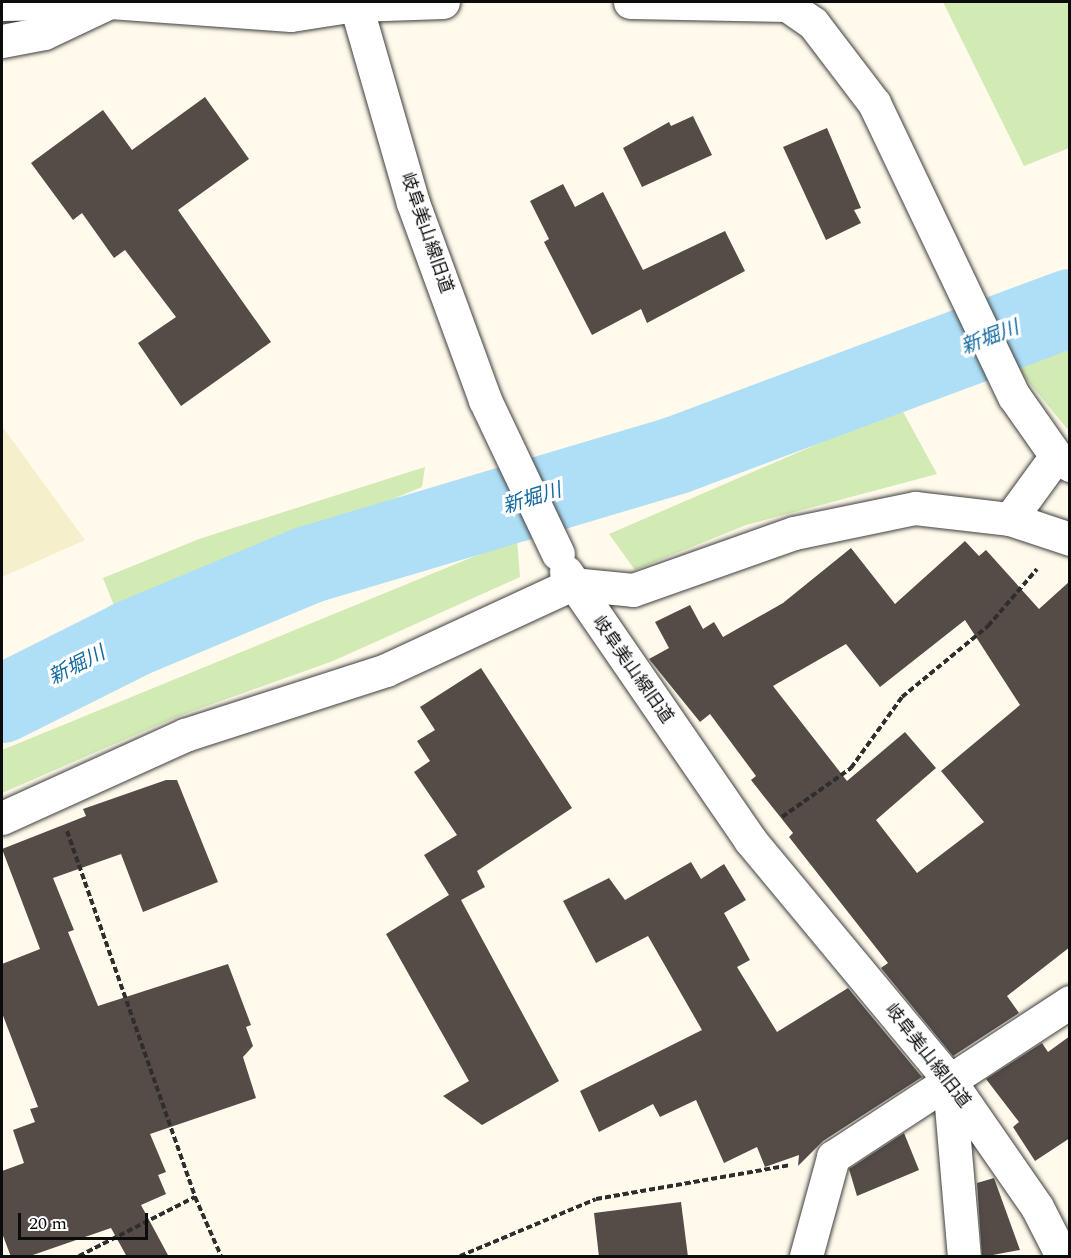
<!DOCTYPE html>
<meta charset="utf-8">
<style>
body{margin:0}
#map{position:relative;width:1071px;height:1258px;overflow:hidden;background:#fffaeb;font-family:Spectral,"Noto Sans JP",serif}
div>[style]{position:absolute}
.farmland>*{inset:0;background:#f5efcb}
.green>*{inset:0;background:#d2eab4}
.river>*{height:78px;margin:-39px;padding:0 39px;transform-origin:39px;border-radius:39px;background:#aedff7}
.building>*{inset:0;background:#554c48}
.path>*{height:4px;margin-top:-2px;transform-origin:0;background:repeating-linear-gradient(90deg,#2e2e2e 0 6px,transparent 0 9px)}
.roads{filter:drop-shadow(0 0 2px #3f3f3f) drop-shadow(0 0 2px #3f3f3f)}
.minor>*{height:33px;margin:-16.5px;padding:0 16.5px;transform-origin:16.5px;border-radius:16.5px;background:#fff}
.tertiary>*{height:33px;margin:-16.5px;padding:0 16.5px;transform-origin:16.5px;border-radius:16.5px;background:#fff}
span{translate:-50% -50%;white-space:nowrap;text-align:center;line-height:1.15;-webkit-text-stroke:6px #fff;paint-order:stroke}
.street-label{font-size:18px;color:#0c0c0c}
.water-label{font-size:20px;color:#13699f;font-style:italic}
.frame{position:absolute;inset:0;border:3px solid #0c0c0c;pointer-events:none}
.scale{position:absolute;left:18px;top:1213px;width:130px;height:27px;box-sizing:border-box;border:3px solid #0c0c0c;border-top:0;padding-left:8px;font-size:18px;line-height:21px;white-space:nowrap;color:#0c0c0c;-webkit-text-stroke:4px #fff;paint-order:stroke}
</style>
<div id="map">
<div class="farmland">
<i style="clip-path:polygon(2px 426px,85px 540px,2px 577px)"></i>
</div>
<div class="green">
<i style="clip-path:polygon(943px 2px,1069px 2px,1069px 148px,1024px 166px)"></i>
<i style="clip-path:polygon(1069px 337px,1069px 431px,1014px 364px)"></i>
<i style="clip-path:polygon(901px 408px,937px 474px,746px 525px,635px 570px,609px 534px)"></i>
<i style="clip-path:polygon(425px 467px,422px 487px,117px 613px,103px 578px,199px 539px)"></i>
<i style="clip-path:polygon(517px 539px,520px 577px,333px 661px,179px 716px,2px 793px,2px 750px)"></i>
</div>
<div class="river">
<i style="left:2px;top:704px;width:144px;rotate:-26.7deg"></i>
<i style="left:131px;top:639px;width:192px;rotate:-22.7deg"></i>
<i style="left:308px;top:565px;width:385px;rotate:-16.6deg"></i>
<i style="left:677px;top:455px;width:420px;rotate:-20.5deg"></i>
</div>
<div class="building">
<i style="clip-path:polygon(205px 97px,249px 159px,178px 210px,271px 342px,181px 406px,138px 343px,176px 317px,125px 250px,114px 258px,82px 213px,73px 220px,31px 163px,103px 110px,132px 150px)"></i>
<i style="clip-path:polygon(693px 116px,712px 155px,642px 187px,623px 148px,669px 122px,671px 126px)"></i>
<i style="clip-path:polygon(827px 128px,861px 208px,854px 210px,861px 223px,826px 240px,783px 147px)"></i>
<i style="clip-path:polygon(563px 184px,575px 207px,603px 192px,643px 270px,725px 231px,745px 271px,647px 323px,641px 309px,592px 335px,544px 242px,549px 239px,530px 201px)"></i>
<i style="clip-path:polygon(evenodd,965px 541px,979px 556px,986px 550px,1039px 609px,1070px 581px,1070px 947px,1007px 996px,1019px 1013px,953px 1056px,881px 968px,888px 963px,789px 837px,793px 833px,751px 780px,756px 776px,710px 714px,700px 722px,649px 659px,669px 648px,655px 622px,690px 605px,703px 629px,714px 622px,723px 637px,783px 603px,851px 548px,895px 604px,965px 541px,965px 620px,1020px 705px,941px 771px,984px 822px,917px 873px,876px 820px,936px 768px,905px 732px,847px 781px,773px 686px,846px 644px,880px 687px,965px 620px)"></i>
<i style="clip-path:polygon(481px 668px,572px 808px,477px 871px,485px 887px,461px 900px,559px 1081px,482px 1125px,443px 1096px,469px 1081px,386px 934px,449px 895px,424px 855px,457px 835px,414px 772px,430px 761px,417px 741px,435px 730px,420px 707px)"></i>
<i style="clip-path:polygon(166px 780px,177px 780px,218px 882px,143px 912px,121px 854px,53px 878px,74px 930px,68px 932px,98px 1006px,228px 964px,251px 1025px,246px 1027px,253px 1046px,243px 1057px,256px 1098px,150px 1134px,166px 1172px,158px 1175px,166px 1194px,141px 1205px,169px 1257px,127px 1257px,111px 1228px,27px 1257px,11px 1257px,2px 1233px,2px 1171px,24px 1163px,13px 1130px,35px 1122px,30px 1109px,38px 1107px,2px 1013px,2px 964px,40px 949px,2px 849px,86px 816px,83px 809px)"></i>
<i style="clip-path:polygon(691px 862px,701px 879px,724px 864px,746px 900px,724px 913px,750px 960px,737px 967px,777px 1032px,848px 988px,922px 1077px,823px 1141px,798px 1166px,799px 1155px,765px 1167px,757px 1147px,724px 1163px,696px 1100px,660px 1117px,653px 1104px,599px 1132px,580px 1091px,702px 1030px,648px 936px,596px 963px,563px 901px,609px 878px,625px 900px)"></i>
<i style="clip-path:polygon(1070px 1036px,1070px 1138px,1035px 1161px,1013px 1127px,1019px 1122px,986px 1079px,1042px 1043px,1048px 1052px)"></i>
<i style="clip-path:polygon(904px 1133px,919px 1170px,857px 1196px,849px 1169px)"></i>
<i style="clip-path:polygon(994px 1178px,1020px 1250px,982px 1257px,977px 1183px)"></i>
<i style="clip-path:polygon(681px 1202px,688px 1257px,599px 1257px,594px 1213px)"></i>
</div>
<div class="path">
<i style="left:782px;top:817px;width:85px;rotate:-35.4deg"></i>
<i style="left:851px;top:768px;width:87px;rotate:-54.3deg"></i>
<i style="left:902px;top:697px;width:112px;rotate:-39.5deg"></i>
<i style="left:988px;top:626px;width:75px;rotate:-49.3deg"></i>
<i style="left:67px;top:831px;width:388px;rotate:70.7deg"></i>
<i style="left:195px;top:1197px;width:64px;rotate:66.2deg"></i>
<i style="left:79px;top:1256px;width:130px;rotate:-27deg"></i>
<i style="left:460px;top:1256px;width:147px;rotate:-22.7deg"></i>
<i style="left:596px;top:1199px;width:197px;rotate:-9.9deg"></i>
</div>
<div class="roads">
<div class="minor">
<i style="left:630px;top:2px;width:157px;rotate:1.1deg"></i>
<i style="left:787px;top:5px;width:32px;rotate:35deg"></i>
<i style="left:813px;top:23px;width:101px;rotate:52.7deg"></i>
<i style="left:874px;top:103px;width:325px;rotate:64.5deg"></i>
<i style="left:1014px;top:396px;width:73px;rotate:55deg"></i>
<i style="left:1056px;top:456px;width:17px;rotate:33deg"></i>
<i style="left:355px;top:5px;width:88px;rotate:-2deg"></i>
<i style="left:2px;top:41px;width:43px;rotate:-10.8deg"></i>
<i style="left:44px;top:33px;width:73px;rotate:-25.2deg"></i>
<i style="left:1010px;top:519px;width:78px;rotate:-53.9deg"></i>
<i style="left:566px;top:572px;width:325px;rotate:55.5deg"></i>
<i style="left:750px;top:840px;width:312px;rotate:50.3deg"></i>
<i style="left:949px;top:1080px;width:155px;rotate:55.3deg"></i>
<i style="left:1037px;top:1207px;width:55px;rotate:63deg"></i>
<i style="left:2px;top:818px;width:201px;rotate:-24.4deg"></i>
<i style="left:185px;top:735px;width:211px;rotate:-17.9deg"></i>
<i style="left:386px;top:670px;width:205px;rotate:-24.8deg"></i>
<i style="left:572px;top:584px;width:61px;rotate:5.6deg"></i>
<i style="left:633px;top:590px;width:171px;rotate:-19.5deg"></i>
<i style="left:794px;top:533px;width:124px;rotate:-11.7deg"></i>
<i style="left:915px;top:508px;width:96px;rotate:6.6deg"></i>
<i style="left:1010px;top:519px;width:63px;rotate:18.4deg"></i>
<i style="left:949px;top:1082px;width:175px;rotate:85.1deg"></i>
<i style="left:806px;top:1256px;width:103px;rotate:-74.7deg"></i>
<i style="left:833px;top:1157px;width:283px;rotate:-33.2deg"></i>
</div>
<div class="tertiary">
<i style="left:355px;top:2px;width:209px;rotate:73.9deg"></i>
<i style="left:413px;top:203px;width:210px;rotate:69.9deg"></i>
<i style="left:485px;top:400px;width:170px;rotate:64.6deg"></i>
<i style="left:2px;top:4px;width:108px;rotate:-1.1deg"></i>
<i style="left:110px;top:2px;width:181px;rotate:4.1deg"></i>
<i style="left:291px;top:15px;width:65px;rotate:-8.9deg"></i>
</div>
</div>
<div class="street-label">
<span style="left:426px;top:233px;rotate:71deg">岐阜美山線旧道</span>
<span style="left:632px;top:670px;rotate:55deg">岐阜美山線旧道</span>
<span style="left:927px;top:1056px;rotate:52deg">岐阜美山線旧道</span>
</div>
<div class="water-label">
<span style="left:990px;top:338px;rotate:-21deg">新堀川</span>
<span style="left:532px;top:499px;rotate:-17deg">新堀川</span>
<span style="left:77px;top:666px;rotate:-27deg">新堀川</span>
</div>
<div class="frame"></div>
<div class="scale">20 m</div>
</div>
